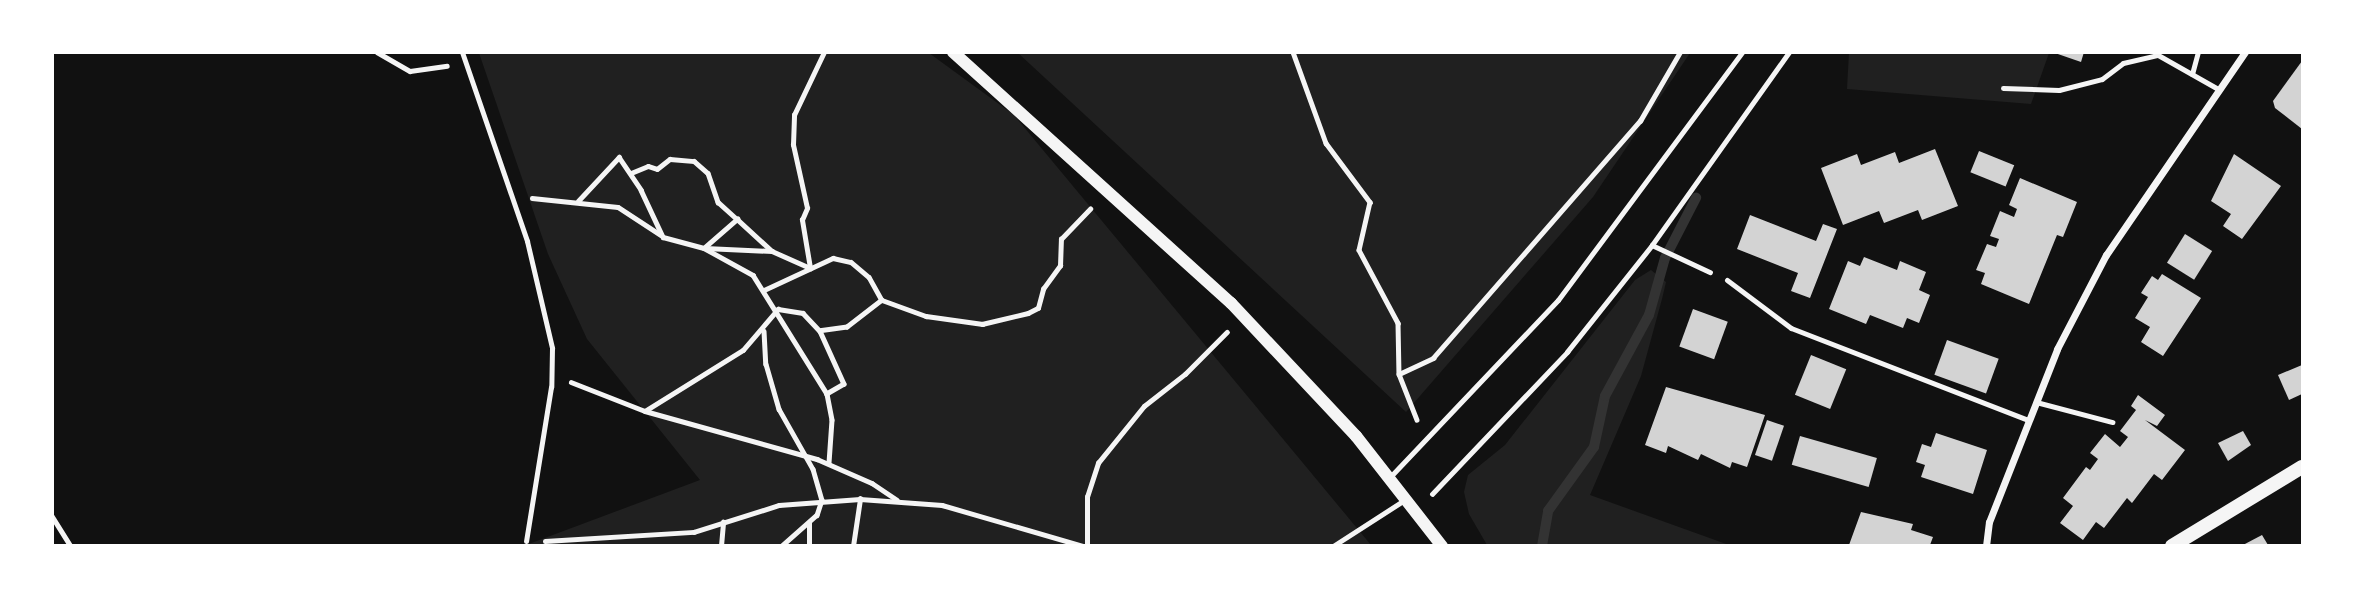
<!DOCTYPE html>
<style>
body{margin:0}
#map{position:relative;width:2355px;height:598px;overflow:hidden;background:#111;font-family:"Noto Sans",sans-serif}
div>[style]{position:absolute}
.green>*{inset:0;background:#202020}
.stream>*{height:10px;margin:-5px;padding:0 5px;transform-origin:5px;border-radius:5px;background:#333}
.building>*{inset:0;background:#d3d3d3;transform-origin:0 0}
.path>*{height:4.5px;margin:-2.25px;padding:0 2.25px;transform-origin:2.25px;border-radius:2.25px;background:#f5f5f5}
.service>*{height:5px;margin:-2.5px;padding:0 2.5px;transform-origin:2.5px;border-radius:2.5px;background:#f5f5f5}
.minor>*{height:7px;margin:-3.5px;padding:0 3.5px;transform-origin:3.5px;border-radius:3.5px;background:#f5f5f5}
.tertiary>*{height:12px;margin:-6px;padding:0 6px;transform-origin:6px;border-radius:6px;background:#f5f5f5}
.secondary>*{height:14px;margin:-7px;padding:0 7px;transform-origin:7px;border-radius:7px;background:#f5f5f5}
span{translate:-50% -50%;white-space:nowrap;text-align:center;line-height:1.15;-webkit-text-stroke:5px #fff;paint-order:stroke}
.frame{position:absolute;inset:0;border:54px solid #fff;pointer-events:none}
</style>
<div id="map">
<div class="green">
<i style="clip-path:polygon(479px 53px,929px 53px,1014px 115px,1371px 545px,526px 545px,700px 480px,587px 339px,548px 254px)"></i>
<i style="clip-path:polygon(1018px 53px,1690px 53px,1593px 197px,1406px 412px)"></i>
<i style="clip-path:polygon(1849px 53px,2049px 53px,2031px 104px,1847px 89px)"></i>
<i style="clip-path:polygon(1651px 270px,1666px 282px,1662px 299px,1641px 376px,1590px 495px,1729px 545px,1487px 545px,1469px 514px,1464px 492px,1468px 475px,1505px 445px,1635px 280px)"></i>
</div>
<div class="stream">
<i style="left:1542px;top:546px;width:36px;rotate:-80deg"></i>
<i style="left:1548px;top:511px;width:79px;rotate:-54.3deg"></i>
<i style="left:1594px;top:447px;width:52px;rotate:-77.8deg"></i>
<i style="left:1605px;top:396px;width:92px;rotate:-61.5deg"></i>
<i style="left:1649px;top:315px;width:59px;rotate:-74.3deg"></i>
<i style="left:1665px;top:258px;width:68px;rotate:-62.7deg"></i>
</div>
<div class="building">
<i style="clip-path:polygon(2052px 52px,2084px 52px,2081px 62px)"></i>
<i style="clip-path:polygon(2302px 61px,2302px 129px,2275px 108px,2273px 101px)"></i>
<i style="clip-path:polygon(1935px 149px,1958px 206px,1922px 220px,1918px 210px,1884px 223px,1879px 211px,1843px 225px,1821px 168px,1857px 154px,1861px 165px,1895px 152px,1899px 163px)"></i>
<i style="left:1979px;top:151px;width:38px;height:23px;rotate:22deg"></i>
<i style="clip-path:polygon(2234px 154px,2281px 186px,2242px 239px,2223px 226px,2231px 214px,2211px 201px)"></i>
<i style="clip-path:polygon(2020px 178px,2077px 202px,2063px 237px,2057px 235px,2029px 304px,1981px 284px,1985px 273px,1976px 270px,1987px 244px,1996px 247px,1999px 239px,1990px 236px,2000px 211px,2014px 217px,2017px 209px,2009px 205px)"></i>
<i style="clip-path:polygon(1750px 215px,1816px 241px,1823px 224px,1837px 229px,1810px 298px,1791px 291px,1798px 273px,1737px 249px)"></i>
<i style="left:2185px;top:234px;width:32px;height:34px;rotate:32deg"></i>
<i style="clip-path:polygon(1864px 257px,1897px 270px,1900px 261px,1926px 272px,1919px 290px,1930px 295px,1919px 323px,1907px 318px,1903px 328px,1870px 315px,1866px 324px,1829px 309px,1848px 261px,1860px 266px)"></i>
<i style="clip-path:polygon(2162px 274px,2201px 298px,2163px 356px,2141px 342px,2150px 327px,2135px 318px,2148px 297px,2141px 293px,2152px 276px,2158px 280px)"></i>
<i style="left:1693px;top:309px;width:37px;height:40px;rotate:20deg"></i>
<i style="left:1947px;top:340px;width:55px;height:37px;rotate:20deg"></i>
<i style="left:1811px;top:355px;width:38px;height:43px;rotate:22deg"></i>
<i style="clip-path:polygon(2302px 365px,2302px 394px,2289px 400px,2278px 375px)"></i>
<i style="clip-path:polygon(1666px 387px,1765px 415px,1747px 467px,1732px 462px,1730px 468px,1701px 454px,1698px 460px,1668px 446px,1666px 453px,1645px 445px)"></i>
<i style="clip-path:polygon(2138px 395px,2165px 415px,2157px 426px,2145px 420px,2185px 450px,2162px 480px,2154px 474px,2132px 503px,2127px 498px,2104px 528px,2096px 522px,2083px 540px,2060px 523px,2073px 506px,2063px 498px,2086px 467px,2090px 470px,2098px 459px,2090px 453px,2105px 434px,2120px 447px,2128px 437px,2120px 431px,2136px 410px,2131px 406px)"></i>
<i style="left:1767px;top:420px;width:18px;height:37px;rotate:19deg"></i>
<i style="clip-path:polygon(2243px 431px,2251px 445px,2228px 461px,2218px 443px)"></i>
<i style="clip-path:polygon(1936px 433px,1987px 450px,1973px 494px,1921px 477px,1925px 465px,1916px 462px,1922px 444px,1931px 447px)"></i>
<i style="left:1800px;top:436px;width:80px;height:30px;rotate:16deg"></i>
<i style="clip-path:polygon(1861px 512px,1913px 524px,1911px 530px,1933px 537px,1930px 545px,1849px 545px)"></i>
<i style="clip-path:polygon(2262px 535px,2268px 545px,2243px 545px)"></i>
</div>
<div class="path">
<i style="left:377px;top:52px;width:38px;rotate:30deg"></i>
<i style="left:410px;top:71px;width:37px;rotate:-8deg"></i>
<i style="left:1293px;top:52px;width:97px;rotate:70.1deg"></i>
<i style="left:1326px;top:143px;width:74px;rotate:53.3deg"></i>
<i style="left:1370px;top:202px;width:49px;rotate:102.9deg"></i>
<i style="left:1359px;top:250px;width:83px;rotate:61.9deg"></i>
<i style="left:1398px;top:323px;width:51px;rotate:88.9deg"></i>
<i style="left:1399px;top:374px;width:49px;rotate:68.6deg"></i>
<i style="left:631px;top:173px;width:18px;rotate:-22deg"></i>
<i style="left:648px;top:166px;width:9px;rotate:18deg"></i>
<i style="left:657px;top:169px;width:16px;rotate:-38deg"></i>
<i style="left:670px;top:159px;width:24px;rotate:5deg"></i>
<i style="left:694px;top:161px;width:18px;rotate:41deg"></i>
<i style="left:708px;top:173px;width:31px;rotate:71deg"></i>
<i style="left:718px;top:202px;width:25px;rotate:42deg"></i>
<i style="left:532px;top:198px;width:86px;rotate:6deg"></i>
<i style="left:618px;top:207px;width:51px;rotate:33.1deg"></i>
<i style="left:578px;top:201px;width:60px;rotate:-47deg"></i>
<i style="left:619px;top:157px;width:40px;rotate:56deg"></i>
<i style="left:641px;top:190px;width:52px;rotate:64.9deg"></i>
<i style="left:663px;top:237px;width:42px;rotate:15deg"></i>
<i style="left:704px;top:248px;width:56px;rotate:28.9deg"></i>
<i style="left:753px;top:275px;width:140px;rotate:58.1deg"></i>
<i style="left:827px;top:394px;width:26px;rotate:79deg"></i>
<i style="left:832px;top:420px;width:43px;rotate:94deg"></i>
<i style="left:1652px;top:245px;width:64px;rotate:25deg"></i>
<i style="left:705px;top:247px;width:43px;rotate:-41.2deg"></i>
<i style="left:737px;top:219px;width:46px;rotate:42.4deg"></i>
<i style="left:705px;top:248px;width:67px;rotate:2.6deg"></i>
<i style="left:772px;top:251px;width:42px;rotate:24.1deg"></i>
<i style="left:810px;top:268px;width:49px;rotate:-99.5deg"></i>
<i style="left:802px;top:220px;width:13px;rotate:-67deg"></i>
<i style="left:807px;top:208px;width:65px;rotate:-102.5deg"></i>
<i style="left:793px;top:145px;width:30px;rotate:-88deg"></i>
<i style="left:794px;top:115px;width:70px;rotate:-64.5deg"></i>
<i style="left:764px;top:290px;width:76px;rotate:-24.9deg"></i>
<i style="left:833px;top:258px;width:18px;rotate:13deg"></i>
<i style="left:851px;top:262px;width:23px;rotate:40deg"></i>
<i style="left:869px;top:277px;width:26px;rotate:61deg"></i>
<i style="left:882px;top:300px;width:44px;rotate:142.4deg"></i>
<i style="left:847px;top:327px;width:27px;rotate:172deg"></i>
<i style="left:882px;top:300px;width:47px;rotate:20deg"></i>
<i style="left:926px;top:316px;width:57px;rotate:8.1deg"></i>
<i style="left:982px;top:324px;width:47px;rotate:-13.4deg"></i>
<i style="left:1028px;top:313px;width:11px;rotate:-27deg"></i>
<i style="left:1038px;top:308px;width:20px;rotate:-75deg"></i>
<i style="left:1043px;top:289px;width:29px;rotate:-54deg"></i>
<i style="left:1060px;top:266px;width:27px;rotate:-88deg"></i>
<i style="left:1061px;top:239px;width:42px;rotate:-46deg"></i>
<i style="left:764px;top:331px;width:33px;rotate:87deg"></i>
<i style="left:766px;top:364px;width:47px;rotate:73.9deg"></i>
<i style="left:779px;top:409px;width:69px;rotate:60.5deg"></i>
<i style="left:813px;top:469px;width:32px;rotate:74deg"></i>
<i style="left:822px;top:500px;width:16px;rotate:108deg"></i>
<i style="left:817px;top:515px;width:47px;rotate:138.5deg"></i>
<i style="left:1399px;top:374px;width:38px;rotate:-25deg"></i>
<i style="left:1433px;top:358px;width:315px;rotate:-48.9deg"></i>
<i style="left:1640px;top:121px;width:80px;rotate:-59.9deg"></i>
<i style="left:571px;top:382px;width:79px;rotate:21.4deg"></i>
<i style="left:645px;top:411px;width:179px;rotate:15.6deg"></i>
<i style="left:817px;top:459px;width:60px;rotate:23.6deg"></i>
<i style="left:872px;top:483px;width:30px;rotate:34deg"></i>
<i style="left:645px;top:411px;width:115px;rotate:-31.9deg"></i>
<i style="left:743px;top:350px;width:54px;rotate:-49.5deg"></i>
<i style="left:778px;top:309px;width:25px;rotate:9deg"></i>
<i style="left:803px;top:313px;width:25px;rotate:47deg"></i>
<i style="left:820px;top:331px;width:58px;rotate:65.6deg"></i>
<i style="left:844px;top:384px;width:20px;rotate:150deg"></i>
<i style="left:1432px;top:494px;width:196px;rotate:-46.4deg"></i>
<i style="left:1567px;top:352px;width:137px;rotate:-51.5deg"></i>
<i style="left:1652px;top:245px;width:237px;rotate:-54.6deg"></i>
<i style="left:52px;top:516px;width:36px;rotate:58deg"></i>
<i style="left:545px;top:541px;width:149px;rotate:-3.5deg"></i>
<i style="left:694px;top:532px;width:89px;rotate:-17.6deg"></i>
<i style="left:779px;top:505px;width:81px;rotate:-4.2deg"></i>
<i style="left:860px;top:499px;width:82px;rotate:4.2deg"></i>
<i style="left:942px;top:505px;width:147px;rotate:16.2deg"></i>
<i style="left:721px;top:546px;width:24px;rotate:-85deg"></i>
<i style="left:809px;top:546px;width:23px;rotate:-90deg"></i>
<i style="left:853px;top:546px;width:48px;rotate:-81.5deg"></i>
<i style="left:1087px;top:546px;width:49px;rotate:-90deg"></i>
<i style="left:1087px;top:497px;width:36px;rotate:-72deg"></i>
<i style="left:1098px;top:463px;width:73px;rotate:-51.1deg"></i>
<i style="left:1144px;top:406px;width:52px;rotate:-38deg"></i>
<i style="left:1185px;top:374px;width:59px;rotate:-45deg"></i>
</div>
<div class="service">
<i style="left:462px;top:52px;width:200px;rotate:71deg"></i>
<i style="left:527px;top:241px;width:110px;rotate:76.8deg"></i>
<i style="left:552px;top:348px;width:39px;rotate:91deg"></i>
<i style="left:551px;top:387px;width:156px;rotate:99.2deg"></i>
<i style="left:2192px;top:74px;width:23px;rotate:-75deg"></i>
<i style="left:2003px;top:88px;width:56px;rotate:2deg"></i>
<i style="left:2059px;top:90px;width:44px;rotate:-14.3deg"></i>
<i style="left:2102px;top:79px;width:26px;rotate:-37deg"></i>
<i style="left:2123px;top:63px;width:36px;rotate:-13deg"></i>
<i style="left:2158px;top:55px;width:69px;rotate:29.5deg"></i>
<i style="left:1727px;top:280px;width:80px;rotate:36.9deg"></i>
<i style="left:1791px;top:328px;width:254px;rotate:21.2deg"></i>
<i style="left:2036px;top:402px;width:79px;rotate:14.7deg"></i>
<i style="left:1390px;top:477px;width:244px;rotate:-46.5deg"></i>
<i style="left:1558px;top:300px;width:309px;rotate:-53.4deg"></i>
<i style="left:1333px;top:546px;width:87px;rotate:-32.8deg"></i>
</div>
<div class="minor">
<i style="left:1986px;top:546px;width:24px;rotate:-83deg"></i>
<i style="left:1989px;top:522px;width:186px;rotate:-68.5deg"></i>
<i style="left:2057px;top:349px;width:106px;rotate:-62.5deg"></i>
<i style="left:2106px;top:255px;width:246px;rotate:-55.6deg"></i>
</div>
<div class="tertiary">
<i style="left:953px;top:52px;width:375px;rotate:42.1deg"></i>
<i style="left:1231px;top:303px;width:183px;rotate:46.8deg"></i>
<i style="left:1356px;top:436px;width:140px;rotate:52deg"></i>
</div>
<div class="secondary">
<i style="left:2172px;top:546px;width:152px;rotate:-31.3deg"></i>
</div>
<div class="frame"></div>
</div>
